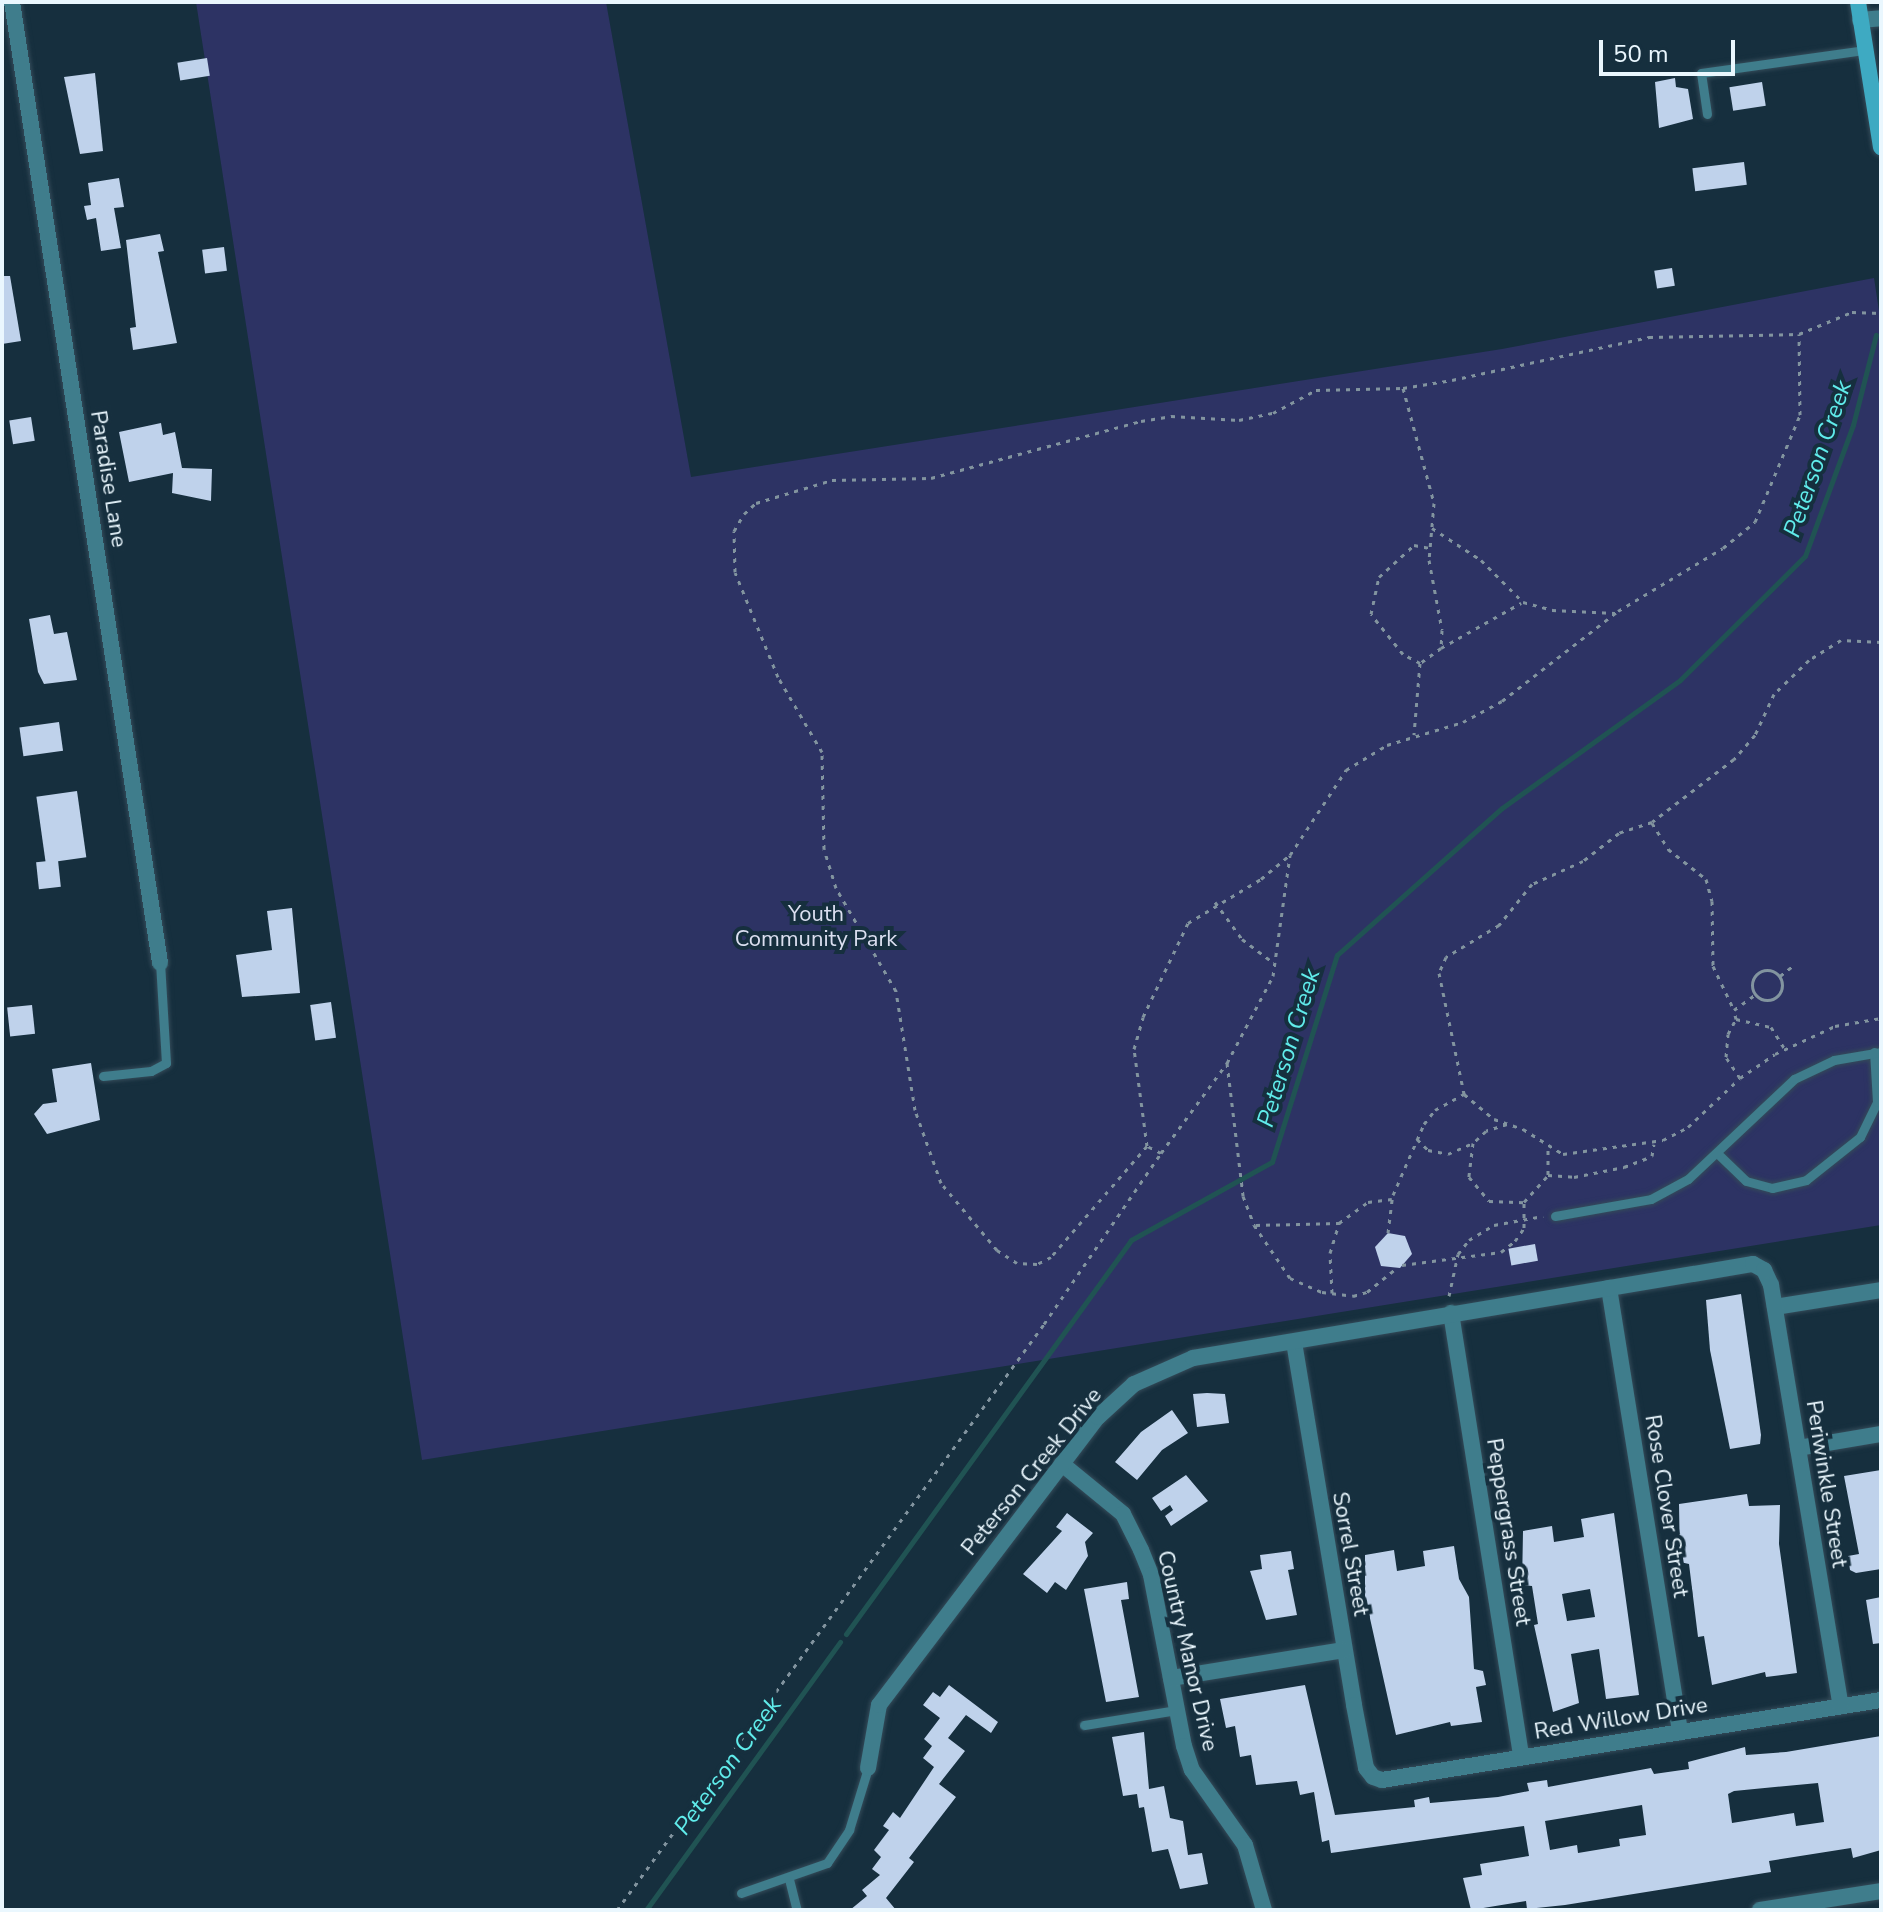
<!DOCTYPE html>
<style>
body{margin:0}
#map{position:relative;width:1883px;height:1912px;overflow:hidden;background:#162f3e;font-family:"Nunito Sans",sans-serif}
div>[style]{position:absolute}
.green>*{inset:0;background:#2d3364}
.stream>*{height:5px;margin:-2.5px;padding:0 2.5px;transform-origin:2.5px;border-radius:2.5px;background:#205353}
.building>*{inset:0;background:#bfd2eb;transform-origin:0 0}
.path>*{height:3px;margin-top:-1.5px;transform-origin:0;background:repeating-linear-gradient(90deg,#82949f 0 4px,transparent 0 10px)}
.path>.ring{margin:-1.5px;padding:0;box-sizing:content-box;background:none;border:3px solid #82949f;border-radius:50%}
.roads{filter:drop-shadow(0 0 2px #344b59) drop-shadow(0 0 2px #344b59)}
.lane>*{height:9px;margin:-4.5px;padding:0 4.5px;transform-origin:4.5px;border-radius:4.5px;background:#3f7d8c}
.street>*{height:16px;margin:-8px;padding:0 8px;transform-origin:8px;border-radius:8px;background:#3f7d8c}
.secondary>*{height:16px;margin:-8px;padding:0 8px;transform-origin:8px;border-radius:8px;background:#3eaac2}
span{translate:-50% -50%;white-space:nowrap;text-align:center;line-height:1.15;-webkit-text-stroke:8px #162f3e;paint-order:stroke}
.street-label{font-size:22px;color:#eaf7fe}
.park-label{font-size:22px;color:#dbdff0}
.water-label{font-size:24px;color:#60eceb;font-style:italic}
.frame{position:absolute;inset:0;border:4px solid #eaf7fe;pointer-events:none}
.scale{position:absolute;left:1599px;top:40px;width:136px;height:36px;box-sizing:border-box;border:4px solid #eaf7fe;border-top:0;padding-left:10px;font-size:24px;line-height:28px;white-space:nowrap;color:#eaf7fe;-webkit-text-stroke:6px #162f3e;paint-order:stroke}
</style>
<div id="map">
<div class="green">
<i style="clip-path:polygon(196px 2px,606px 2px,691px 477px,1502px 349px,1874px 278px,1881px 324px,1881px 1225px,422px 1460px)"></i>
</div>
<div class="stream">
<i style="left:846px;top:1634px;width:486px;rotate:-54.1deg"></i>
<i style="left:1131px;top:1240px;width:161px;rotate:-29deg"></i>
<i style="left:1272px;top:1162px;width:217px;rotate:-72.6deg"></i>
<i style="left:1337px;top:955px;width:221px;rotate:-41.7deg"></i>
<i style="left:1502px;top:808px;width:219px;rotate:-35.7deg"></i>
<i style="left:1680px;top:680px;width:176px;rotate:-44.8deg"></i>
<i style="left:1805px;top:556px;width:140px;rotate:-69.9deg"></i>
<i style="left:1853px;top:425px;width:93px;rotate:-75.7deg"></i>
<i style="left:646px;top:1910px;width:331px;rotate:-54.1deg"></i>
</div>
<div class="building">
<i style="left:207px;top:58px;width:18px;height:30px;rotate:81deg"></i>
<i style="clip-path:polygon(95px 73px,103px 151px,80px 154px,64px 77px)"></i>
<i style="clip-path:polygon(1675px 78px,1676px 87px,1688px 89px,1693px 119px,1659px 128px,1655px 82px)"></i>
<i style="left:1762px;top:82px;width:24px;height:33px;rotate:81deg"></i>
<i style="left:1744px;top:162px;width:23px;height:52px;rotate:83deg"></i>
<i style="clip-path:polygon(119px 178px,124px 207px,114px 208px,121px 248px,101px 251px,96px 218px,87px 220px,84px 206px,91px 205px,88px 183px)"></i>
<i style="clip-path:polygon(160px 234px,164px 251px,158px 252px,177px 343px,133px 350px,130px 328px,136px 327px,126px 240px)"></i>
<i style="left:224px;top:247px;width:24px;height:22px;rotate:83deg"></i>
<i style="left:1672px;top:268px;width:18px;height:18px;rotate:81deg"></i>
<i style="clip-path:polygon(2px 276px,10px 276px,21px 341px,2px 344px)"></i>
<i style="left:31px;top:417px;width:24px;height:22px;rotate:81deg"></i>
<i style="clip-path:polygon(161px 423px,163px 435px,175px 432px,182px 468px,212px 469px,211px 501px,172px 493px,173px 473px,129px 482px,119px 432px)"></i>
<i style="clip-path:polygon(50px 615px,54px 634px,67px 632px,77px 680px,44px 684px,38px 672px,29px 619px)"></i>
<i style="left:59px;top:722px;width:29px;height:40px;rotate:82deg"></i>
<i style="left:77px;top:791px;width:67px;height:41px;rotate:82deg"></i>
<i style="left:58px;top:860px;width:27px;height:22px;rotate:84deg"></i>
<i style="clip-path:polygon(292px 908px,300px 993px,242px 997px,236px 955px,272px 950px,267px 911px)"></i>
<i style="left:331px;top:1002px;width:36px;height:21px;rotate:82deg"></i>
<i style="left:32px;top:1005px;width:29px;height:25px;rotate:84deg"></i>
<i style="clip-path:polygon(91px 1063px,100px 1120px,47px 1134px,34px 1114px,43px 1104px,57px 1102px,52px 1069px)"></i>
<i style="clip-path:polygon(1388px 1233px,1405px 1236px,1412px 1254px,1400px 1268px,1381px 1266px,1375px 1247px)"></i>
<i style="left:1535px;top:1244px;width:17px;height:27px;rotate:80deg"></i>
<i style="clip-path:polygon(1741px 1294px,1761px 1435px,1760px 1444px,1730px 1449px,1710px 1350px,1706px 1300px)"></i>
<i style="clip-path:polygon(1207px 1393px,1225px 1394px,1229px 1423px,1197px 1427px,1193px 1394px)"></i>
<i style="clip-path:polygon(1172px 1410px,1188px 1433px,1162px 1450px,1137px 1480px,1115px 1462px,1141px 1432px)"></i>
<i style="clip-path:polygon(1881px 1470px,1881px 1569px,1856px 1573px,1850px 1570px,1848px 1556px,1859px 1554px,1844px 1476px)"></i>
<i style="clip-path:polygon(1186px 1475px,1208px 1501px,1171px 1526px,1165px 1516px,1173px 1510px,1170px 1505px,1161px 1511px,1152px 1498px)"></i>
<i style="clip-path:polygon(1747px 1494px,1749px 1506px,1780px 1505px,1779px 1544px,1797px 1673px,1766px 1677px,1765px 1672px,1712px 1685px,1704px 1636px,1698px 1637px,1689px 1564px,1680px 1562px,1679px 1504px)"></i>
<i style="clip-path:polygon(1067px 1513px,1093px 1533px,1085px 1542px,1088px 1556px,1066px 1590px,1055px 1582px,1047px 1593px,1023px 1574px,1062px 1531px,1056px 1527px)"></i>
<i style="clip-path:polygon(evenodd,1614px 1513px,1639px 1695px,1606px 1699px,1599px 1649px,1571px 1654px,1579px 1703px,1553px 1712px,1534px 1625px,1538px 1624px,1532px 1586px,1522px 1585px,1523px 1531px,1552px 1526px,1554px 1542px,1584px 1537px,1581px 1519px,1614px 1513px,1590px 1589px,1595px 1617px,1567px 1621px,1562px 1594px,1590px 1589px)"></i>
<i style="clip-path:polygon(1454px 1546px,1459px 1579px,1469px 1597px,1474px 1669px,1483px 1671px,1486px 1685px,1476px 1687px,1482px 1722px,1451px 1726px,1450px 1722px,1396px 1735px,1365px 1596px,1365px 1555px,1394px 1550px,1397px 1571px,1425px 1566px,1423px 1551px)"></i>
<i style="clip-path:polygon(1291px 1551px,1294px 1569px,1288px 1570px,1297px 1615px,1266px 1620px,1250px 1571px,1262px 1569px,1260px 1555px)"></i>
<i style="clip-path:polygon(1127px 1582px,1129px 1599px,1121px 1600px,1139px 1697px,1106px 1702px,1084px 1589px)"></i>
<i style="clip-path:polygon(1881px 1597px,1881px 1643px,1873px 1644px,1866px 1600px)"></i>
<i style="clip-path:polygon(949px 1685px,998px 1722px,991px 1733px,966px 1715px,948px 1738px,965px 1751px,939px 1784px,956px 1797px,909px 1858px,914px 1862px,886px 1898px,896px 1910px,850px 1910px,867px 1896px,862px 1890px,880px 1875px,872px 1869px,881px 1857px,874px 1850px,889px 1830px,883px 1826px,893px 1812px,900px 1818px,934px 1767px,923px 1758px,932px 1746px,924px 1739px,940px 1718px,923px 1705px,933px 1692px,940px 1697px)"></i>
<i style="clip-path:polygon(evenodd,1305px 1685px,1335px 1815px,1415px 1807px,1414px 1800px,1429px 1797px,1430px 1803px,1498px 1797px,1529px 1791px,1527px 1783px,1547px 1780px,1548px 1787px,1651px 1768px,1654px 1774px,1689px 1769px,1688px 1762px,1745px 1747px,1746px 1755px,1786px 1752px,1881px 1736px,1881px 1850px,1853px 1858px,1851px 1848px,1769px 1861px,1771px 1872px,1565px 1905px,1527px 1909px,1526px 1901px,1471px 1910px,1463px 1878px,1482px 1875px,1480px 1864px,1529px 1856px,1524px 1826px,1331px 1853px,1329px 1840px,1322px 1842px,1314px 1792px,1300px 1795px,1297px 1781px,1256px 1785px,1251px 1755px,1240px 1757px,1235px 1726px,1226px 1728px,1220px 1699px,1305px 1685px,1818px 1783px,1824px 1822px,1796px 1826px,1794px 1813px,1732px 1823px,1728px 1794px,1734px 1791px,1818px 1783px,1305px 1685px,1642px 1805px,1646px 1835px,1619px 1839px,1620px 1846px,1578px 1853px,1577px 1845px,1550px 1850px,1545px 1821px,1642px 1805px)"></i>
<i style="clip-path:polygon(1144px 1732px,1149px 1789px,1164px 1786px,1170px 1818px,1183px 1821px,1188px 1855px,1202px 1853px,1208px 1884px,1180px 1889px,1168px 1849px,1152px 1852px,1144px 1807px,1139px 1808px,1137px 1794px,1123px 1796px,1112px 1737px)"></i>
</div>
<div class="path">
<i style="left:1403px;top:388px;width:119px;rotate:74.9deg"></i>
<i style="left:1434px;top:503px;width:57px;rotate:95deg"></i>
<i style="left:1429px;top:560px;width:71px;rotate:79.5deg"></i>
<i style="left:1442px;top:630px;width:18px;rotate:93deg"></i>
<i style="left:1441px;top:648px;width:26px;rotate:144deg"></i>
<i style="left:1420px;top:663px;width:72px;rotate:94.8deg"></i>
<i style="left:1432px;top:528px;width:59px;rotate:33.1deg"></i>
<i style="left:1481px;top:560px;width:59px;rotate:45deg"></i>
<i style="left:1523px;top:602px;width:30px;rotate:15deg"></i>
<i style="left:1552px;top:610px;width:63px;rotate:2.7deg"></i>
<i style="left:1881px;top:642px;width:40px;rotate:-177.1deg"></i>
<i style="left:1841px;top:640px;width:38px;rotate:148deg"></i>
<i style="left:1809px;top:660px;width:49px;rotate:135.8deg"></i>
<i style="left:1774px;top:694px;width:45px;rotate:114.9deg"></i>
<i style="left:1755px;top:735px;width:32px;rotate:131deg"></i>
<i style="left:1734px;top:759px;width:103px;rotate:142.5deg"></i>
<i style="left:1652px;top:822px;width:35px;rotate:162deg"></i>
<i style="left:1619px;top:833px;width:46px;rotate:142.1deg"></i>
<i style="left:1583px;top:861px;width:56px;rotate:155.7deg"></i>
<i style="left:1532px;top:884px;width:53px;rotate:128.8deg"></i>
<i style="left:1499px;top:925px;width:62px;rotate:148.9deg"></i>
<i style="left:1446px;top:957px;width:17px;rotate:114deg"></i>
<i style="left:1439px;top:973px;width:124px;rotate:78.3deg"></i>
<i style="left:1464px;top:1094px;width:39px;rotate:40deg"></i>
<i style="left:1494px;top:1119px;width:31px;rotate:19deg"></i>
<i style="left:1523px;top:1129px;width:47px;rotate:32deg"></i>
<i style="left:1563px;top:1154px;width:101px;rotate:-8deg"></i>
<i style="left:1663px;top:1140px;width:28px;rotate:-27deg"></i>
<i style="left:1688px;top:1127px;width:71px;rotate:-43.3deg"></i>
<i style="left:1740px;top:1078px;width:42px;rotate:-34.4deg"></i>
<i style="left:1775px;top:1054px;width:66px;rotate:-25deg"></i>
<i style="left:1835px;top:1026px;width:47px;rotate:-9.9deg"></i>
<i style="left:1441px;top:648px;width:92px;rotate:-29.4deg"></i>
<i style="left:1420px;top:663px;width:19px;rotate:-152deg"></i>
<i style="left:1403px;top:654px;width:51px;rotate:-128.7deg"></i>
<i style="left:1371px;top:614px;width:38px;rotate:-78deg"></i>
<i style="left:1379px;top:577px;width:47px;rotate:-42.4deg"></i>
<i style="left:1414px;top:545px;width:16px;rotate:11deg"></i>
<i style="left:1652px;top:823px;width:31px;rotate:58deg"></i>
<i style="left:1668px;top:849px;width:48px;rotate:38.3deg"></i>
<i style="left:1706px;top:879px;width:23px;rotate:75deg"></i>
<i style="left:1712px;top:901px;width:65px;rotate:89.1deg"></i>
<i style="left:1713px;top:966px;width:49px;rotate:64.5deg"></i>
<i style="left:1215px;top:902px;width:46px;rotate:53.9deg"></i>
<i style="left:1242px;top:939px;width:41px;rotate:37.1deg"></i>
<i class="ring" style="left:1752px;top:970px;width:27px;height:27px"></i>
<i style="left:1780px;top:976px;width:16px;rotate:-38deg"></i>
<i style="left:1736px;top:1019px;width:36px;rotate:13deg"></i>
<i style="left:1771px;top:1027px;width:26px;rotate:58deg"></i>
<i style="left:1227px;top:1063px;width:134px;rotate:83.1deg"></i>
<i style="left:1243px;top:1196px;width:31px;rotate:69deg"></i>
<i style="left:1254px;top:1225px;width:64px;rotate:55.8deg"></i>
<i style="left:1290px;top:1278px;width:35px;rotate:24deg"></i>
<i style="left:1322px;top:1292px;width:31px;rotate:7deg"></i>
<i style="left:1353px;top:1296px;width:15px;rotate:-16deg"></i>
<i style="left:1367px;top:1292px;width:38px;rotate:-39deg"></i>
<i style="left:1740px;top:1078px;width:25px;rotate:-124deg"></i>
<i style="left:1726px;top:1057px;width:23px;rotate:-85deg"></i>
<i style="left:1728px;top:1034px;width:17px;rotate:-62deg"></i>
<i style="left:1736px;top:1019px;width:9px;rotate:-103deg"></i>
<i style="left:1734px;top:1010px;width:26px;rotate:-36deg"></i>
<i style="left:1507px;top:1124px;width:22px;rotate:162deg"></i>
<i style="left:1486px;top:1131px;width:18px;rotate:137deg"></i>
<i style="left:1473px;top:1143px;width:34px;rotate:97deg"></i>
<i style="left:1469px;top:1177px;width:31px;rotate:50deg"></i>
<i style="left:1489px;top:1201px;width:35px;rotate:2deg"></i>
<i style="left:1417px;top:1139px;width:16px;rotate:45deg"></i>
<i style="left:1428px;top:1150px;width:20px;rotate:11deg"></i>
<i style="left:1448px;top:1154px;width:27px;rotate:-24deg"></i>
<i style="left:1147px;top:1146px;width:147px;rotate:130.9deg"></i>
<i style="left:1051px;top:1257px;width:16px;rotate:153deg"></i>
<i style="left:1037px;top:1264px;width:20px;rotate:-177deg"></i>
<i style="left:1017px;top:1263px;width:24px;rotate:-147deg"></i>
<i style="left:997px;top:1250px;width:87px;rotate:-129.9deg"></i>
<i style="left:941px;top:1183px;width:77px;rotate:-109.6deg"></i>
<i style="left:915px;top:1110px;width:121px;rotate:-99.1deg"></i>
<i style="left:896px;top:991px;width:119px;rotate:-120.2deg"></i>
<i style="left:836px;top:888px;width:41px;rotate:-107.1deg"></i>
<i style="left:824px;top:849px;width:97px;rotate:-91.2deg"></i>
<i style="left:822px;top:752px;width:87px;rotate:-120.4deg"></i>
<i style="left:778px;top:677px;width:113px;rotate:-112.3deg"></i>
<i style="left:735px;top:572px;width:41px;rotate:-91.4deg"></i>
<i style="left:734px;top:531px;width:20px;rotate:-60deg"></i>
<i style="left:744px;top:514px;width:16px;rotate:-43deg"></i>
<i style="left:756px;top:503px;width:79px;rotate:-16.8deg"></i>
<i style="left:832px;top:480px;width:99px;rotate:-1.2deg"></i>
<i style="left:931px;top:478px;width:218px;rotate:-15.2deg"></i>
<i style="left:1141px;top:421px;width:30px;rotate:-9deg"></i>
<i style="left:1171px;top:416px;width:68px;rotate:3.4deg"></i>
<i style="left:1239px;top:420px;width:35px;rotate:-12deg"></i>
<i style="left:1273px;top:413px;width:49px;rotate:-28.1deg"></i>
<i style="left:1316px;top:390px;width:87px;rotate:-1.3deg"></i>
<i style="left:1403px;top:388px;width:50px;rotate:-9.3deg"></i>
<i style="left:1452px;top:380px;width:202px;rotate:-12.3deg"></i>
<i style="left:1649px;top:337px;width:150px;rotate:-1.1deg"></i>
<i style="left:1799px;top:334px;width:57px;rotate:-22.5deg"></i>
<i style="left:1852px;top:312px;width:29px;rotate:2deg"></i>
<i style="left:1161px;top:1153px;width:112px;rotate:-53.7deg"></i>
<i style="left:1227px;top:1063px;width:98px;rotate:-62.1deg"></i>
<i style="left:1273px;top:976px;width:122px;rotate:-82deg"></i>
<i style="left:1548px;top:1175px;width:26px;rotate:4deg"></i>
<i style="left:1574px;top:1177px;width:51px;rotate:-11.3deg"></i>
<i style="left:1624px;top:1167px;width:30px;rotate:-21deg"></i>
<i style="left:1652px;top:1156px;width:12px;rotate:-81deg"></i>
<i style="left:1256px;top:1225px;width:83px;rotate:-1.4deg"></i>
<i style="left:1388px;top:1233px;width:38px;rotate:-83deg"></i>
<i style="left:1393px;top:1195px;width:77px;rotate:-66.4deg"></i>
<i style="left:1424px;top:1124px;width:18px;rotate:-52deg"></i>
<i style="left:1435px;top:1110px;width:33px;rotate:-29deg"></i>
<i style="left:1402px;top:1265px;width:100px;rotate:-7.5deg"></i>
<i style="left:1501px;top:1252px;width:18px;rotate:-38deg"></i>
<i style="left:1515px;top:1241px;width:16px;rotate:-55deg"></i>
<i style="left:1524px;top:1228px;width:26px;rotate:-90deg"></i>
<i style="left:1524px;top:1202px;width:36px;rotate:-48deg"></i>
<i style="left:1548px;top:1175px;width:26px;rotate:-90deg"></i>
<i style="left:1332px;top:1293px;width:40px;rotate:-92.9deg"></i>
<i style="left:1330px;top:1253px;width:31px;rotate:-73deg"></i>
<i style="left:1339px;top:1223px;width:36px;rotate:-36deg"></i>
<i style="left:1368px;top:1202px;width:24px;rotate:-7deg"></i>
<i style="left:1449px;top:1296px;width:43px;rotate:-77.9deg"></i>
<i style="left:1458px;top:1254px;width:18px;rotate:-52deg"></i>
<i style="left:1469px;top:1240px;width:29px;rotate:-31deg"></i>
<i style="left:1494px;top:1225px;width:50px;rotate:-10.4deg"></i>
<i style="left:617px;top:1910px;width:725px;rotate:-53.92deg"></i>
<i style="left:1044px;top:1324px;width:207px;rotate:-55.6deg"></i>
<i style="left:1161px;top:1153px;width:16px;rotate:-153deg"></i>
<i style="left:1147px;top:1146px;width:98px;rotate:-97.6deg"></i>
<i style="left:1134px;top:1049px;width:33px;rotate:-74deg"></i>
<i style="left:1143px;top:1017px;width:104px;rotate:-64.4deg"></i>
<i style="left:1188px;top:923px;width:85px;rotate:-31.1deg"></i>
<i style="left:1261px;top:879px;width:38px;rotate:-40deg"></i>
<i style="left:1290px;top:855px;width:102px;rotate:-56.6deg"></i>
<i style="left:1346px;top:770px;width:48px;rotate:-31.4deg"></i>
<i style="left:1387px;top:745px;width:79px;rotate:-16.8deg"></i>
<i style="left:1463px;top:722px;width:44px;rotate:-28.3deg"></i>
<i style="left:1502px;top:701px;width:147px;rotate:-37.8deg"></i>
<i style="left:1618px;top:611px;width:122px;rotate:-31deg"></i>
<i style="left:1723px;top:548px;width:41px;rotate:-39.1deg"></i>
<i style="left:1755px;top:522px;width:116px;rotate:-67.2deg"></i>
<i style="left:1800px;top:415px;width:81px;rotate:-90.7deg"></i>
</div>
<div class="roads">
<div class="lane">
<i style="left:1707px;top:114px;width:41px;rotate:-98.3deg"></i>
<i style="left:1701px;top:73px;width:166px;rotate:-8deg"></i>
<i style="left:103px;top:1076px;width:48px;rotate:-5.9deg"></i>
<i style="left:151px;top:1071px;width:17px;rotate:-28deg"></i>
<i style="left:166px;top:1063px;width:100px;rotate:-93.4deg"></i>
<i style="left:1717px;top:1153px;width:40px;rotate:44deg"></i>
<i style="left:1746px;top:1181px;width:27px;rotate:15deg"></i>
<i style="left:1772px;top:1188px;width:35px;rotate:-13deg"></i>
<i style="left:1806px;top:1180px;width:69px;rotate:-38.5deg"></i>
<i style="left:1860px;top:1137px;width:39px;rotate:-64deg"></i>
<i style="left:1877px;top:1102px;width:50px;rotate:-93.4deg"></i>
<i style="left:1555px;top:1216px;width:97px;rotate:-10deg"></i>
<i style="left:1651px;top:1199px;width:42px;rotate:-28.4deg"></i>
<i style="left:1688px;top:1179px;width:146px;rotate:-43.3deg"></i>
<i style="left:1794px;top:1079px;width:44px;rotate:-25.4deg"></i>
<i style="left:1834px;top:1060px;width:48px;rotate:-9.7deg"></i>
<i style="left:1084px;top:1725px;width:94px;rotate:-9.2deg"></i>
<i style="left:789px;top:1879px;width:32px;rotate:76deg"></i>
<i style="left:741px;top:1893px;width:91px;rotate:-19.2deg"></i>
<i style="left:827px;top:1863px;width:40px;rotate:-56deg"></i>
<i style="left:849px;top:1830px;width:65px;rotate:-73deg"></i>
</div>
<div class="street">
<i style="left:12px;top:2px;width:972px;rotate:81.24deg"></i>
<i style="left:1860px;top:20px;width:21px;rotate:-5deg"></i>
<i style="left:1609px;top:1288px;width:450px;rotate:80.9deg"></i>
<i style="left:1775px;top:1307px;width:107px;rotate:-9.1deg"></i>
<i style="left:1451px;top:1313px;width:449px;rotate:81deg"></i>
<i style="left:1294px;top:1342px;width:368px;rotate:80.6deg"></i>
<i style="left:1354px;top:1705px;width:64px;rotate:79.2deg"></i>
<i style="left:1366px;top:1768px;width:11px;rotate:52deg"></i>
<i style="left:1373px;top:1777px;width:9px;rotate:18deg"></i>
<i style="left:1382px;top:1780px;width:505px;rotate:-9.11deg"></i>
<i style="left:1798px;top:1448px;width:84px;rotate:-9.6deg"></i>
<i style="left:1062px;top:1464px;width:79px;rotate:39.3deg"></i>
<i style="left:1123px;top:1514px;width:40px;rotate:63.4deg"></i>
<i style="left:1141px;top:1550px;width:27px;rotate:68deg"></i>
<i style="left:1151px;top:1575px;width:174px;rotate:79.1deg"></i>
<i style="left:1184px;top:1746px;width:25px;rotate:72deg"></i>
<i style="left:1192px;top:1770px;width:92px;rotate:54.8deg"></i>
<i style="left:1245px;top:1845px;width:68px;rotate:73.7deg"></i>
<i style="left:1171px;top:1678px;width:175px;rotate:-9.2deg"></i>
<i style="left:868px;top:1768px;width:64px;rotate:-80.1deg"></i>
<i style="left:879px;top:1705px;width:362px;rotate:-52.8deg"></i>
<i style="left:1098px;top:1417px;width:49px;rotate:-42.5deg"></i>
<i style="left:1134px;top:1384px;width:64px;rotate:-23.8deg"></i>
<i style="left:1193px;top:1358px;width:568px;rotate:-9.53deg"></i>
<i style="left:1753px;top:1264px;width:13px;rotate:29deg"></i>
<i style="left:1764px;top:1270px;width:17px;rotate:65deg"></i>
<i style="left:1771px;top:1285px;width:427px;rotate:80.6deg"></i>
<i style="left:1760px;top:1910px;width:122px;rotate:-8.9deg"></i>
</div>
<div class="secondary">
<i style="left:1858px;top:2px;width:147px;rotate:81deg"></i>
</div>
</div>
<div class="street-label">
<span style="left:108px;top:479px;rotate:81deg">Paradise Lane</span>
<span style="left:1032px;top:1472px;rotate:-51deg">Peterson Creek Drive</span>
<span style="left:1826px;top:1484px;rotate:81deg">Periwinkle Street</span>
<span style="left:1666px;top:1506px;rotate:81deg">Rose Clover Street</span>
<span style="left:1508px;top:1532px;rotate:81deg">Peppergrass Street</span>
<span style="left:1350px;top:1554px;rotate:80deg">Sorrel Street</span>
<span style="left:1187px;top:1651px;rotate:77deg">Country Manor Drive</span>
<span style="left:1621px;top:1719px;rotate:-9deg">Red Willow Drive</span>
</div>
<div class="park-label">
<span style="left:816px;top:927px">Youth<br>Community Park</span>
</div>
<div class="water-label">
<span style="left:1818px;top:459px;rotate:-71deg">Peterson Creek</span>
<span style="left:1289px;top:1048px;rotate:-73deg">Peterson Creek</span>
<span style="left:728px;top:1766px;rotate:-54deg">Peterson Creek</span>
</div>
<div class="frame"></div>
<div class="scale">50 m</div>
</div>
